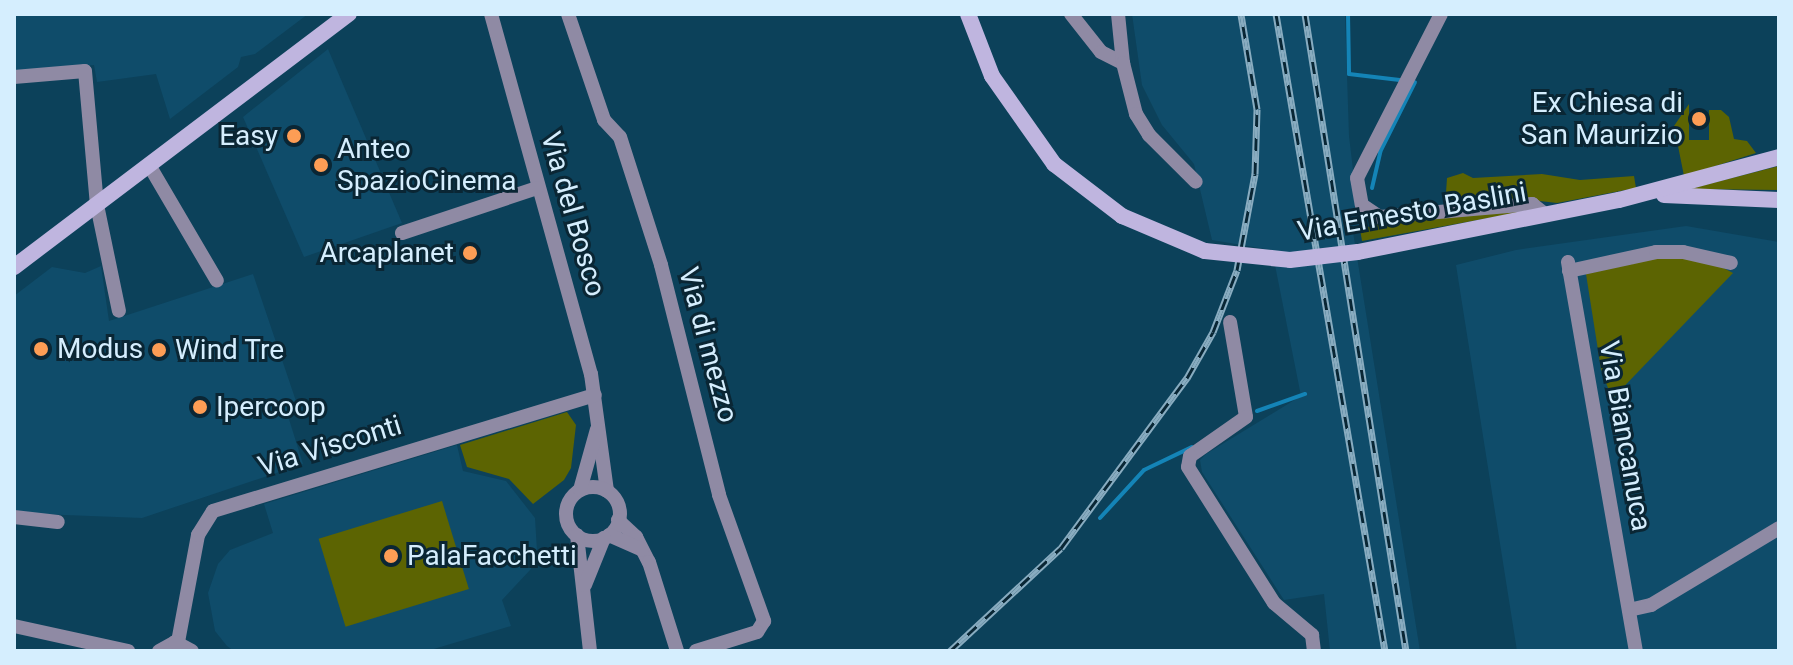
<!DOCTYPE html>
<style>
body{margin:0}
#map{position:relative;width:1793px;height:665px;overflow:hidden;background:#0c415a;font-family:Roboto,sans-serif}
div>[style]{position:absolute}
.built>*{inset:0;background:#0f4c6a}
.green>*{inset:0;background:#5c6402;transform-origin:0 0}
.stream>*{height:4px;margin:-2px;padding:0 2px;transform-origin:2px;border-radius:2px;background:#1484b7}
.minor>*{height:14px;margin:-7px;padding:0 7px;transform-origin:7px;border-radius:7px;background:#8f8aa4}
.minor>.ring{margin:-7px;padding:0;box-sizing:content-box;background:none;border:14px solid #8f8aa4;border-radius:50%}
.secondary>*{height:16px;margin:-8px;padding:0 8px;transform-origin:8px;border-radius:8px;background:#bfb5df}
.rail>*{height:7px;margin-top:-3.5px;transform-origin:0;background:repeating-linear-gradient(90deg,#0a2634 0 12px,#89acc0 0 24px);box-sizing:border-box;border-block:2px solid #89acc0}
.secondary-bridge>*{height:16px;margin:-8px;padding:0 8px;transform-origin:8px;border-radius:8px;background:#bfb5df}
.dots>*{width:22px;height:22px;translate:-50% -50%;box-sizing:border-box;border:4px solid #0a2634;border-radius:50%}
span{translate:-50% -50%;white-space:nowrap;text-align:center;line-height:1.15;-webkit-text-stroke:6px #0a2634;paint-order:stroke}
.poi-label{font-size:28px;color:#d5eefe}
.right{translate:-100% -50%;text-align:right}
.left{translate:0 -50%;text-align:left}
.street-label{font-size:28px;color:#d5eefe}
.frame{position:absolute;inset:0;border:16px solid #d5eefe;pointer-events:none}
</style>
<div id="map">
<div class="built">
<i style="clip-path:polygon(14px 14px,308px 14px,255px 54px,241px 57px,238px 67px,170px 119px,156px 74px,97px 82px,94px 65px,14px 74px)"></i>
<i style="clip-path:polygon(1132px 14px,1345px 14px,1349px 136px,1360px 229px,1353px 232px,1420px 651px,1330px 651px,1324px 594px,1284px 600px,1202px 472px,1200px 460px,1206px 454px,1301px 396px,1272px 250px,1212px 240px,1194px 164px,1162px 125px,1142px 85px)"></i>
<i style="clip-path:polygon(328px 49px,402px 223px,304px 257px,243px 117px)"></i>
<i style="clip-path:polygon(1686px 226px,1779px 242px,1779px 651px,1517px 651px,1456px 265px,1516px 250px)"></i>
<i style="clip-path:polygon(101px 266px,109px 321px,253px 274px,299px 410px,288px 416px,303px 464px,142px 518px,14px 513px,14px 296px,52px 267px,85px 273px)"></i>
<i style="clip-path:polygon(457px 445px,463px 471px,506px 481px,535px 518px,537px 551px,531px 569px,502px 600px,511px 626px,427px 651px,234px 651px,227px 646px,215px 631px,208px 593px,218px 564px,230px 550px,273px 533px,264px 504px)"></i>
</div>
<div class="green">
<i style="clip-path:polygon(1689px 104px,1689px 140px,1709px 140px,1709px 110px,1721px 110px,1729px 117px,1734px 139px,1747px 141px,1756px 153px,1684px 176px,1674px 126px)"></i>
<i style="clip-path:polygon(1779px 166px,1779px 190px,1693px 189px,1693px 188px)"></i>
<i style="clip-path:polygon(1463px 173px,1473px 178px,1542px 174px,1580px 180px,1634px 176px,1636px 188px,1557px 203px,1531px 200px,1527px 211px,1362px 241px,1360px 229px,1445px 207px,1447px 178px)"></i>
<i style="clip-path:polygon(1667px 256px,1712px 262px,1733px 273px,1612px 399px,1601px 369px,1586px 274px)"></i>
<i style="clip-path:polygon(567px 412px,576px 425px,571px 468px,564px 480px,533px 504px,509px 479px,467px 467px,460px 445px)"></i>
<i style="left:442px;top:501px;width:92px;height:129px;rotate:73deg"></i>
</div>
<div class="stream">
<i style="left:1348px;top:14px;width:60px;rotate:89deg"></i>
<i style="left:1349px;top:74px;width:51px;rotate:6.7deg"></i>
<i style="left:1372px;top:188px;width:37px;rotate:-77deg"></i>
<i style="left:1380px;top:152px;width:78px;rotate:-63.4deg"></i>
<i style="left:1257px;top:411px;width:51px;rotate:-19.5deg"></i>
<i style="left:1100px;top:518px;width:65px;rotate:-47.5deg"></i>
<i style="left:1144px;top:470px;width:53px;rotate:-25.6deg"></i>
</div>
<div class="minor">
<i style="left:491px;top:14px;width:374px;rotate:74.5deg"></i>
<i style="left:591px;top:374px;width:118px;rotate:82.2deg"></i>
<i style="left:568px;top:14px;width:112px;rotate:71.2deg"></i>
<i style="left:604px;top:120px;width:23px;rotate:47deg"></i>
<i style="left:620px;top:137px;width:134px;rotate:72.2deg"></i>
<i style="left:661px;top:265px;width:237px;rotate:75.8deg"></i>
<i style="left:719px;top:495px;width:134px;rotate:70.3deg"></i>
<i style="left:764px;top:621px;width:13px;rotate:122deg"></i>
<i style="left:757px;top:632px;width:64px;rotate:162.7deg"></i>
<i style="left:1071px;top:14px;width:48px;rotate:51.7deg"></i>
<i style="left:1101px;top:52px;width:25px;rotate:27deg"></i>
<i style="left:1118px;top:14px;width:49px;rotate:84.2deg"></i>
<i style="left:1123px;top:63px;width:53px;rotate:75.7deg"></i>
<i style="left:1136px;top:114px;width:25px;rotate:58deg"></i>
<i style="left:1149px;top:135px;width:66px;rotate:45deg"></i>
<i style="left:1441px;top:14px;width:184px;rotate:117.1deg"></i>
<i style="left:1357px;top:178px;width:27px;rotate:80deg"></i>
<i style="left:1362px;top:205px;width:22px;rotate:34deg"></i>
<i style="left:1380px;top:217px;width:153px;rotate:-4.9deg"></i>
<i style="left:1532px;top:204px;width:18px;rotate:38deg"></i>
<i style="left:14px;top:77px;width:71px;rotate:-4.8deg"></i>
<i style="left:85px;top:71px;width:135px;rotate:84.9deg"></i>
<i style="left:97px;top:205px;width:108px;rotate:78.3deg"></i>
<i style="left:149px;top:165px;width:134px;rotate:59.6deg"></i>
<i style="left:402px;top:233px;width:142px;rotate:-18.4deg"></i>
<i style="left:1568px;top:262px;width:395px;rotate:80.1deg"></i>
<i style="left:1569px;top:271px;width:89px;rotate:-12.3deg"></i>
<i style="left:1656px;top:252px;width:27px"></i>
<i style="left:1683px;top:252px;width:49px;rotate:12.9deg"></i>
<i style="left:1230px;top:322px;width:96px;rotate:80.4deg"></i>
<i style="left:1246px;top:417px;width:68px;rotate:145.1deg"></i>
<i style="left:1190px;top:456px;width:11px;rotate:100deg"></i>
<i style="left:1188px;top:467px;width:161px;rotate:57.7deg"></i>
<i style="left:1274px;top:603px;width:50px;rotate:40.1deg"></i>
<i style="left:1312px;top:635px;width:16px;rotate:83deg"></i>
<i class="ring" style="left:566px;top:487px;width:40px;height:40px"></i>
<i style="left:580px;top:490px;width:63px;rotate:-74.4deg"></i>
<i style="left:14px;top:517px;width:44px;rotate:6.5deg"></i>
<i style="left:618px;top:520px;width:25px;rotate:43deg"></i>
<i style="left:636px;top:537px;width:28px;rotate:63deg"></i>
<i style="left:649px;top:562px;width:93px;rotate:72.5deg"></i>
<i style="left:577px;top:535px;width:117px;rotate:83.6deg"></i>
<i style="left:609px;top:535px;width:36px;rotate:24deg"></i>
<i style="left:585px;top:585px;width:51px;rotate:-68deg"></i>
<i style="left:1629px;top:610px;width:23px;rotate:-13deg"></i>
<i style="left:1651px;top:605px;width:149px;rotate:-31deg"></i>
<i style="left:14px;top:626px;width:117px;rotate:12.4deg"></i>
<i style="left:178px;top:642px;width:109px;rotate:-79.4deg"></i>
<i style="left:198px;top:535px;width:28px;rotate:-58deg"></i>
<i style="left:213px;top:511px;width:399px;rotate:-16.9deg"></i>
<i style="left:159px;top:651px;width:18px;rotate:-29deg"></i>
<i style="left:175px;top:642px;width:19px;rotate:28deg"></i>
</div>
<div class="secondary">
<i style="left:968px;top:14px;width:66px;rotate:68.8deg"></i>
<i style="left:992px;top:76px;width:108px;rotate:54.8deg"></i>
<i style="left:1054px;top:164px;width:86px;rotate:37.4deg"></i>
<i style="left:1122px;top:216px;width:90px;rotate:22.9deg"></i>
<i style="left:1664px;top:195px;width:115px;rotate:2.5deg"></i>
<i style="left:1358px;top:252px;width:266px;rotate:-11.3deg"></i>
<i style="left:1619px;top:200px;width:166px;rotate:-15deg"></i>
<i style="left:14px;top:267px;width:420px;rotate:-37.1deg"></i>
</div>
<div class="rail">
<i style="left:1276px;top:14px;width:646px;rotate:80.29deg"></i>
<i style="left:1305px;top:14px;width:645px;rotate:80.99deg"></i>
<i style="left:950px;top:651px;width:151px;rotate:-42.9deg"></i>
<i style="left:1061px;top:548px;width:212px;rotate:-53.5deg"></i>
<i style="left:1187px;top:378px;width:53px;rotate:-60.5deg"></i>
<i style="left:1213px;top:332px;width:66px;rotate:-68.8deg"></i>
<i style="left:1237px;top:270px;width:98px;rotate:-79.4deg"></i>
<i style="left:1255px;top:174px;width:65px;rotate:-88.2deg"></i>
<i style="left:1257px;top:109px;width:96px;rotate:-99.6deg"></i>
</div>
<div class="secondary-bridge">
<i style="left:1205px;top:251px;width:85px;rotate:6deg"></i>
<i style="left:1290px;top:260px;width:68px;rotate:-6.7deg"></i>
</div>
<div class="dots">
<i style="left:1699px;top:119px;background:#fd9d55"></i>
<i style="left:294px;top:136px;background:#fd9d55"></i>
<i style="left:321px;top:165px;background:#fd9d55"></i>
<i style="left:470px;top:253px;background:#fd9d55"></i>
<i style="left:41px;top:349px;background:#fd9d55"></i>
<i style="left:159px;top:350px;background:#fd9d55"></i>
<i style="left:200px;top:407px;background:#fd9d55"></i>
<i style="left:391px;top:556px;background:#fd9d55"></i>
</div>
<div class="poi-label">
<span class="right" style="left:1683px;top:119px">Ex Chiesa di<br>San Maurizio</span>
<span class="right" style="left:278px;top:136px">Easy</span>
<span class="left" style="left:337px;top:165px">Anteo<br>SpazioCinema</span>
<span class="right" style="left:454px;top:253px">Arcaplanet</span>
<span class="left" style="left:57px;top:349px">Modus</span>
<span class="left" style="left:175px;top:350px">Wind Tre</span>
<span class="left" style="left:216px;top:407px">Ipercoop</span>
<span class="left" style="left:407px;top:556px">PalaFacchetti</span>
</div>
<div class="street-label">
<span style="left:1412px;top:212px;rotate:-10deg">Via Ernesto Baslini</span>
<span style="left:573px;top:214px;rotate:74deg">Via del Bosco</span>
<span style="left:708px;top:345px;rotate:75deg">Via di mezzo</span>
<span style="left:1625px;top:436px;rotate:80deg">Via Biancanuca</span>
<span style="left:330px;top:446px;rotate:-17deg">Via Visconti</span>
</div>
<div class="frame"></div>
</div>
